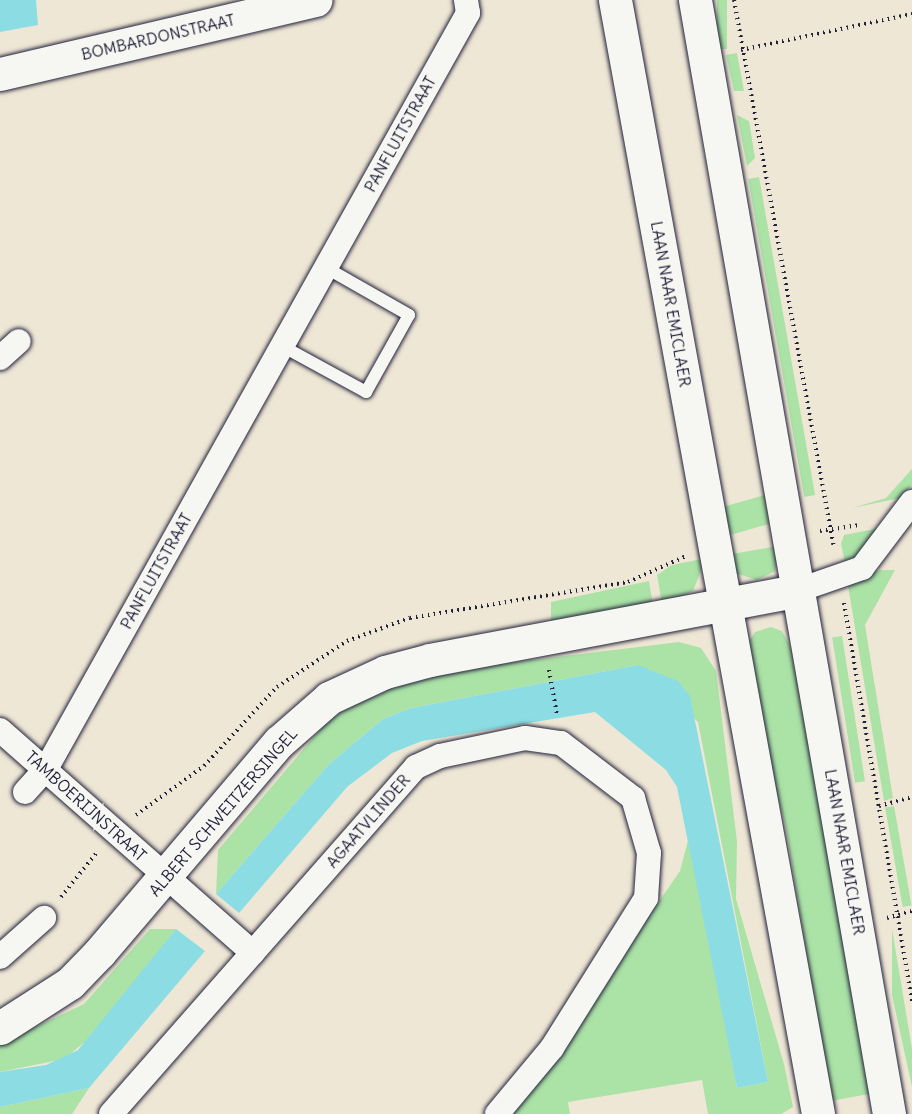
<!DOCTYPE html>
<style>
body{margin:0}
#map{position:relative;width:912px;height:1114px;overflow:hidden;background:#efe7d6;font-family:Delius,sans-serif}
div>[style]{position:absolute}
.green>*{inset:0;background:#abe2a6;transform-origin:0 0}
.water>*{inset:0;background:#8cdde3}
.path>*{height:4px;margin-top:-2px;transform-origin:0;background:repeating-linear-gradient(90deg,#22223b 0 1.5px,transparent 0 6px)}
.roads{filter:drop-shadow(0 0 2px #22223b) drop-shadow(0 0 2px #22223b)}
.lane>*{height:12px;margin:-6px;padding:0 6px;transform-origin:6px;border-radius:6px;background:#f6f6f2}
.street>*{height:24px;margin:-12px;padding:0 12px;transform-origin:12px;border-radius:12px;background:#f6f6f2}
.secondary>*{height:33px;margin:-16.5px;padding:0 16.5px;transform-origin:16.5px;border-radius:16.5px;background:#f6f6f2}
span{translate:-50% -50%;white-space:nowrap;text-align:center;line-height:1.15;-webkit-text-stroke:6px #f6f6f2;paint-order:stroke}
.street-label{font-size:16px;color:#22223b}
</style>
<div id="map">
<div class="green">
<i style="left:717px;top:0;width:10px;height:49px"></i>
<i style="clip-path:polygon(737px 53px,744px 91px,734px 91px,726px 55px)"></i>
<i style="clip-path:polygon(737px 115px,749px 121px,755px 158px,747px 166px)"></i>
<i style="left:759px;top:177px;width:323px;height:11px;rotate:80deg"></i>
<i style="clip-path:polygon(912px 469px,912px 485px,900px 498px,852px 508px,886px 498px)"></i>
<i style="left:768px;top:494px;width:29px;height:51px;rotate:74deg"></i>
<i style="clip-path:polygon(880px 528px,869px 548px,845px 562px,841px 544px,844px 535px)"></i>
<i style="clip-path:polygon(778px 546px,775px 571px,757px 580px,735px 573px,726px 555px)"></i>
<i style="clip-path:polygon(706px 558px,693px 591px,662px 604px,657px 575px,672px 565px)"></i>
<i style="clip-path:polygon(880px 570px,895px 570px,865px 625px,893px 798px,884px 801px,848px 586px)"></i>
<i style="clip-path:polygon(649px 581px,653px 606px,551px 624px,551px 602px)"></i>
<i style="clip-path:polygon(771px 627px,782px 631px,791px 648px,874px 1093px,831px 1101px,785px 823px,759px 730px,746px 646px,755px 632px)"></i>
<i style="left:842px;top:636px;width:147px;height:10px;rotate:81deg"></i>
<i style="clip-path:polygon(679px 642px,701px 648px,716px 671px,737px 841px,736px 899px,784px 1064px,793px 1107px,781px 1114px,708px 1114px,702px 1080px,568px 1102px,570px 1114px,513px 1114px,680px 871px,690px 833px,737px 1088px,768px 1082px,698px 722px,638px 665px,411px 708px,383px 719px,329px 764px,216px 894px,218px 850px,325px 724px,355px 702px,426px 673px)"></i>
<i style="left:894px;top:806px;width:101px;height:9px;rotate:80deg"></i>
<i style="clip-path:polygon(150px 929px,176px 929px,97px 1032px,64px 1059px,0 1072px,0 1044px,84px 1004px)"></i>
<i style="clip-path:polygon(892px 929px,912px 1049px,912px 1087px,892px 995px)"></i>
<i style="clip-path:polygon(89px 1088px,72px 1114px,0 1114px,0 1107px)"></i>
</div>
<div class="water">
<i style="clip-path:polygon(0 0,36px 0,38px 25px,0 32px)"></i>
<i style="clip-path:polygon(638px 665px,678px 681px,690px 696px,768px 1082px,737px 1088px,677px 787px,666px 770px,595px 712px,422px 741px,392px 753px,347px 787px,239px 913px,216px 894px,329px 764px,383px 719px,411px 708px)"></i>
<i style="clip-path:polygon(176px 929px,205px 951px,89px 1088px,0 1107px,0 1072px,46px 1065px,78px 1050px)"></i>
</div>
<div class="path">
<i style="left:734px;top:0;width:557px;rotate:79.66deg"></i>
<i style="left:741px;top:50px;width:175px;rotate:-11.9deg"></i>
<i style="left:820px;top:531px;width:40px;rotate:-8.5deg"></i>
<i style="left:844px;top:603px;width:404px;rotate:80.3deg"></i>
<i style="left:549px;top:670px;width:46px;rotate:79.9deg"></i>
<i style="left:879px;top:806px;width:34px;rotate:-15deg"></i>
<i style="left:136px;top:815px;width:84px;rotate:-35.8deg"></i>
<i style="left:204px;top:766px;width:108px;rotate:-47.3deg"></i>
<i style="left:277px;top:687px;width:84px;rotate:-33.3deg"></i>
<i style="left:347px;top:641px;width:67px;rotate:-20.1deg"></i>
<i style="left:410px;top:618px;width:221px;rotate:-9.4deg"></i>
<i style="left:628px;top:582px;width:64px;rotate:-24.1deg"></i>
<i style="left:61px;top:897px;width:59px;rotate:-51.2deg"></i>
<i style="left:887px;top:918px;width:26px;rotate:-16deg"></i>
</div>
<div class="roads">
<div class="lane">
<i style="left:282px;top:346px;width:96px;rotate:28.7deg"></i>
<i style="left:366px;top:392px;width:88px;rotate:-60.8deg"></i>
<i style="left:409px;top:315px;width:97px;rotate:-150.3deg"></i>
</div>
<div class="street">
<i style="left:0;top:358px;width:25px;rotate:-42deg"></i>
<i style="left:799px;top:590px;width:67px;rotate:-19.2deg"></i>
<i style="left:862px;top:568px;width:83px;rotate:-52.9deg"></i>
<i style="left:0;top:730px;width:337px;rotate:41.4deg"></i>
<i style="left:25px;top:792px;width:31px;rotate:-48deg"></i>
<i style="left:46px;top:769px;width:866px;rotate:-60.83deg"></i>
<i style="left:468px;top:13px;width:13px;rotate:-99deg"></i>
<i style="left:0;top:957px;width:59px;rotate:-41.6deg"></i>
<i style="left:111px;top:1114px;width:462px;rotate:-48.7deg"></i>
<i style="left:416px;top:767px;width:26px;rotate:-25deg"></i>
<i style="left:440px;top:756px;width:87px;rotate:-12deg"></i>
<i style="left:525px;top:738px;width:36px;rotate:8deg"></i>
<i style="left:561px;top:743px;width:91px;rotate:37.4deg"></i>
<i style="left:633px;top:798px;width:57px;rotate:73.8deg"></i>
<i style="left:649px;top:853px;width:45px;rotate:93.8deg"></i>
<i style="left:646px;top:898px;width:177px;rotate:122.1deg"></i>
<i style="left:552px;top:1048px;width:86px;rotate:129.8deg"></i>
</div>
<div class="secondary">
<i style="left:615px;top:0;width:1132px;rotate:79.67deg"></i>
<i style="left:695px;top:0;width:1131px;rotate:80.12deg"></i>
<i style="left:0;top:74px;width:324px;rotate:-13.2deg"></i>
<i style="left:0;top:1028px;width:83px;rotate:-32.7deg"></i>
<i style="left:70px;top:983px;width:43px;rotate:-45.9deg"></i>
<i style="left:100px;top:952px;width:276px;rotate:-49.6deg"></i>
<i style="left:279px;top:742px;width:67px;rotate:-41.3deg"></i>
<i style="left:329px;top:698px;width:62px;rotate:-24.9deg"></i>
<i style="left:385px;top:672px;width:47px;rotate:-14.9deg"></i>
<i style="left:430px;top:660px;width:376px;rotate:-10.7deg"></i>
</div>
</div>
<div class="street-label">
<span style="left:158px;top:37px;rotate:-13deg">BOMBARDONSTRAAT</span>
<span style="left:400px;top:134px;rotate:-61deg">PANFLUITSTRAAT</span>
<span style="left:671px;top:304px;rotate:80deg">LAAN NAAR EMICLAER</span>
<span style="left:156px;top:571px;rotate:-61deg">PANFLUITSTRAAT</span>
<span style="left:86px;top:806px;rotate:42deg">TAMBOERIJNSTRAAT</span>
<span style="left:223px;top:812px;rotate:-49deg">ALBERT SCHWEITZERSINGEL</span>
<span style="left:368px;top:821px;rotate:-49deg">AGAATVLINDER</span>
<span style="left:845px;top:852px;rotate:80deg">LAAN NAAR EMICLAER</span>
</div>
</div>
